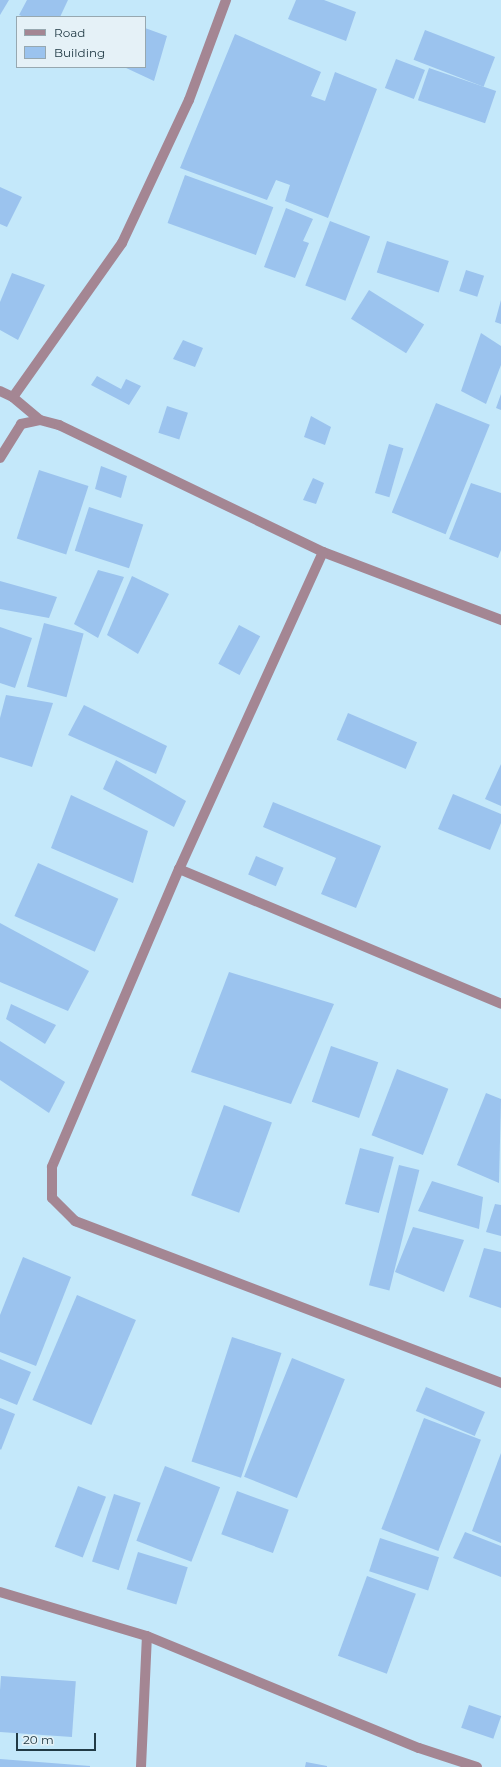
<!DOCTYPE html>
<style>
body{margin:0}
#map{position:relative;width:501px;height:1767px;overflow:hidden;background:#c4e8fa;font-family:Montserrat,sans-serif}
div>[style]{position:absolute}
.building>*{inset:0;background:#9bc3ee;transform-origin:0 0}
.minor>*{height:10px;margin:-5px;padding:0 5px;transform-origin:5px;border-radius:5px;background:#a48693}
span{translate:-50% -50%;white-space:nowrap;text-align:center;line-height:1.15;-webkit-text-stroke:3px #e5f1f7;paint-order:stroke}
.legend{position:absolute;left:16px;top:16px;width:130px;height:52px;box-sizing:border-box;background:#e5f1f7;border:1px solid #97a8b0;margin:0;padding:5px 7px;list-style:none;font-size:12px;color:#213a45}
.legend li{display:flex;align-items:center;gap:8px;height:20px}
.legend b{width:20px;border:1px solid #97a8b0}
.scale{position:absolute;left:16px;top:1733px;width:80px;height:18px;box-sizing:border-box;border:2px solid #213a45;border-top:0;padding-left:5px;font-size:12px;line-height:14px;white-space:nowrap;color:#213a45;-webkit-text-stroke:3px #e5f1f7;paint-order:stroke}
</style>
<div id="map">
<div class="building">
<i style="clip-path:polygon(0 0,9px 0,0 15px)"></i>
<i style="clip-path:polygon(27px 0,68px 0,60px 17px,24px 17px,19px 15px)"></i>
<i style="clip-path:polygon(296px 0,324px 0,356px 12px,346px 41px,288px 19px)"></i>
<i style="clip-path:polygon(145px 28px,167px 36px,154px 81px,124px 67px,145px 67px)"></i>
<i style="left:425px;top:30px;width:75px;height:32px;rotate:21deg"></i>
<i style="clip-path:polygon(235px 34px,321px 72px,311px 96px,325px 101px,335px 72px,377px 89px,328px 218px,285px 201px,290px 185px,276px 180px,267px 200px,180px 168px)"></i>
<i style="left:396px;top:59px;width:31px;height:31px;rotate:21deg"></i>
<i style="left:429px;top:68px;width:71px;height:34px;rotate:19deg"></i>
<i style="left:185px;top:175px;width:94px;height:51px;rotate:20deg"></i>
<i style="clip-path:polygon(0 187px,22px 197px,7px 227px,0 224px)"></i>
<i style="clip-path:polygon(286px 208px,313px 219px,303px 241px,309px 243px,295px 278px,264px 267px)"></i>
<i style="left:330px;top:221px;width:43px;height:69px;rotate:21deg"></i>
<i style="left:387px;top:241px;width:65px;height:33px;rotate:18deg"></i>
<i style="left:466px;top:270px;width:19px;height:22px;rotate:18deg"></i>
<i style="clip-path:polygon(12px 273px,45px 285px,18px 340px,0 330px,0 302px)"></i>
<i style="left:369px;top:290px;width:65px;height:34px;rotate:32deg"></i>
<i style="clip-path:polygon(501px 300px,501px 324px,495px 322px)"></i>
<i style="clip-path:polygon(481px 333px,501px 346px,501px 365px,486px 404px,461px 391px)"></i>
<i style="clip-path:polygon(183px 340px,203px 348px,195px 367px,173px 359px)"></i>
<i style="clip-path:polygon(97px 376px,121px 389px,126px 379px,141px 386px,129px 405px,91px 385px)"></i>
<i style="clip-path:polygon(501px 394px,501px 410px,496px 408px)"></i>
<i style="left:436px;top:403px;width:58px;height:118px;rotate:22deg"></i>
<i style="left:167px;top:406px;width:22px;height:28px;rotate:18deg"></i>
<i style="clip-path:polygon(311px 416px,331px 427px,325px 445px,304px 437px)"></i>
<i style="left:389px;top:444px;width:15px;height:51px;rotate:16deg"></i>
<i style="clip-path:polygon(101px 466px,127px 476px,121px 498px,95px 489px)"></i>
<i style="left:39px;top:470px;width:52px;height:72px;rotate:18deg"></i>
<i style="clip-path:polygon(313px 478px,324px 483px,316px 504px,303px 500px)"></i>
<i style="clip-path:polygon(471px 483px,501px 493px,501px 550px,498px 558px,449px 539px)"></i>
<i style="left:89px;top:507px;width:57px;height:46px;rotate:18deg"></i>
<i style="clip-path:polygon(98px 570px,124px 577px,98px 638px,74px 624px)"></i>
<i style="clip-path:polygon(132px 576px,169px 594px,138px 654px,107px 635px)"></i>
<i style="clip-path:polygon(0 581px,57px 597px,49px 618px,0 609px)"></i>
<i style="left:44px;top:623px;width:41px;height:66px;rotate:15deg"></i>
<i style="left:239px;top:625px;width:24px;height:44px;rotate:28deg"></i>
<i style="clip-path:polygon(0 627px,32px 638px,15px 688px,0 683px)"></i>
<i style="clip-path:polygon(6px 695px,53px 703px,32px 767px,0 757px,0 718px)"></i>
<i style="clip-path:polygon(84px 705px,167px 746px,156px 774px,68px 735px)"></i>
<i style="left:348px;top:713px;width:75px;height:29px;rotate:23deg"></i>
<i style="clip-path:polygon(116px 760px,186px 801px,174px 827px,103px 789px)"></i>
<i style="clip-path:polygon(501px 764px,501px 806px,485px 799px)"></i>
<i style="clip-path:polygon(453px 794px,501px 814px,501px 823px,490px 850px,438px 829px)"></i>
<i style="clip-path:polygon(71px 795px,148px 831px,133px 883px,51px 848px)"></i>
<i style="clip-path:polygon(273px 802px,381px 846px,356px 908px,321px 894px,336px 858px,263px 827px)"></i>
<i style="left:256px;top:856px;width:30px;height:20px;rotate:23deg"></i>
<i style="left:38px;top:863px;width:88px;height:58px;rotate:24deg"></i>
<i style="clip-path:polygon(0 923px,89px 971px,68px 1011px,0 982px)"></i>
<i style="clip-path:polygon(229px 972px,334px 1004px,291px 1104px,191px 1072px)"></i>
<i style="clip-path:polygon(11px 1004px,56px 1025px,45px 1044px,6px 1019px)"></i>
<i style="clip-path:polygon(0 1041px,65px 1082px,49px 1113px,0 1080px)"></i>
<i style="left:331px;top:1046px;width:50px;height:59px;rotate:19deg"></i>
<i style="left:397px;top:1069px;width:55px;height:71px;rotate:21deg"></i>
<i style="clip-path:polygon(486px 1093px,501px 1099px,499px 1183px,457px 1165px)"></i>
<i style="left:224px;top:1105px;width:51px;height:96px;rotate:20deg"></i>
<i style="left:360px;top:1148px;width:35px;height:58px;rotate:15deg"></i>
<i style="left:399px;top:1165px;width:21px;height:124px;rotate:14deg"></i>
<i style="clip-path:polygon(432px 1181px,483px 1197px,479px 1229px,418px 1211px)"></i>
<i style="clip-path:polygon(495px 1204px,501px 1205px,501px 1236px,486px 1232px)"></i>
<i style="clip-path:polygon(413px 1227px,464px 1240px,444px 1292px,395px 1272px)"></i>
<i style="clip-path:polygon(484px 1248px,501px 1252px,501px 1308px,469px 1297px)"></i>
<i style="clip-path:polygon(23px 1257px,71px 1277px,36px 1366px,0 1352px,0 1315px)"></i>
<i style="left:77px;top:1295px;width:64px;height:114px;rotate:23deg"></i>
<i style="left:232px;top:1337px;width:52px;height:131px;rotate:18deg"></i>
<i style="left:292px;top:1358px;width:57px;height:128px;rotate:22deg"></i>
<i style="clip-path:polygon(0 1359px,31px 1372px,17px 1405px,0 1398px)"></i>
<i style="left:426px;top:1387px;width:64px;height:26px;rotate:23deg"></i>
<i style="clip-path:polygon(0 1408px,15px 1414px,1px 1450px,0 1449px)"></i>
<i style="left:424px;top:1418px;width:61px;height:119px;rotate:21deg"></i>
<i style="clip-path:polygon(501px 1453px,501px 1543px,472px 1531px)"></i>
<i style="left:165px;top:1466px;width:59px;height:80px;rotate:21deg"></i>
<i style="left:78px;top:1486px;width:30px;height:65px;rotate:21deg"></i>
<i style="left:237px;top:1491px;width:55px;height:46px;rotate:20deg"></i>
<i style="left:114px;top:1494px;width:28px;height:71px;rotate:18deg"></i>
<i style="clip-path:polygon(465px 1532px,501px 1546px,501px 1577px,453px 1558px)"></i>
<i style="left:380px;top:1538px;width:62px;height:35px;rotate:18deg"></i>
<i style="left:138px;top:1552px;width:52px;height:39px;rotate:17deg"></i>
<i style="left:367px;top:1576px;width:52px;height:85px;rotate:20deg"></i>
<i style="left:1px;top:1676px;width:75px;height:56px;rotate:4deg"></i>
<i style="left:469px;top:1705px;width:34px;height:24px;rotate:19deg"></i>
<i style="clip-path:polygon(0 1759px,90px 1766px,90px 1767px,0 1767px)"></i>
<i style="clip-path:polygon(306px 1762px,327px 1766px,327px 1767px,305px 1767px)"></i>
</div>
<div class="minor">
<i style="left:0;top:391px;width:14px;rotate:25deg"></i>
<i style="left:40px;top:420px;width:20px;rotate:15deg"></i>
<i style="left:59px;top:425px;width:293px;rotate:25.7deg"></i>
<i style="left:323px;top:552px;width:191px;rotate:20.9deg"></i>
<i style="left:0;top:458px;width:40px;rotate:-58deg"></i>
<i style="left:21px;top:424px;width:19px;rotate:-12deg"></i>
<i style="left:40px;top:420px;width:35px;rotate:-140deg"></i>
<i style="left:13px;top:397px;width:189px;rotate:-54.7deg"></i>
<i style="left:122px;top:243px;width:158px;rotate:-64.9deg"></i>
<i style="left:189px;top:100px;width:107px;rotate:-69.7deg"></i>
<i style="left:323px;top:552px;width:348px;rotate:114.4deg"></i>
<i style="left:179px;top:869px;width:324px;rotate:113.1deg"></i>
<i style="left:52px;top:1167px;width:31px;rotate:90deg"></i>
<i style="left:52px;top:1198px;width:33px;rotate:45deg"></i>
<i style="left:75px;top:1221px;width:456px;rotate:20.8deg"></i>
<i style="left:179px;top:869px;width:349px;rotate:22.7deg"></i>
<i style="left:0;top:1592px;width:153px;rotate:16.7deg"></i>
<i style="left:147px;top:1636px;width:294px;rotate:22.4deg"></i>
<i style="left:419px;top:1748px;width:61px;rotate:18.1deg"></i>
<i style="left:141px;top:1767px;width:131px;rotate:-87.4deg"></i>
</div>
<ul class="legend">
<li><b style="height:5px;background:#a48693"></b>Road</li>
<li><b style="height:11px;background:#9bc3ee"></b>Building</li>
</ul>
<div class="scale">20 m</div>
</div>
